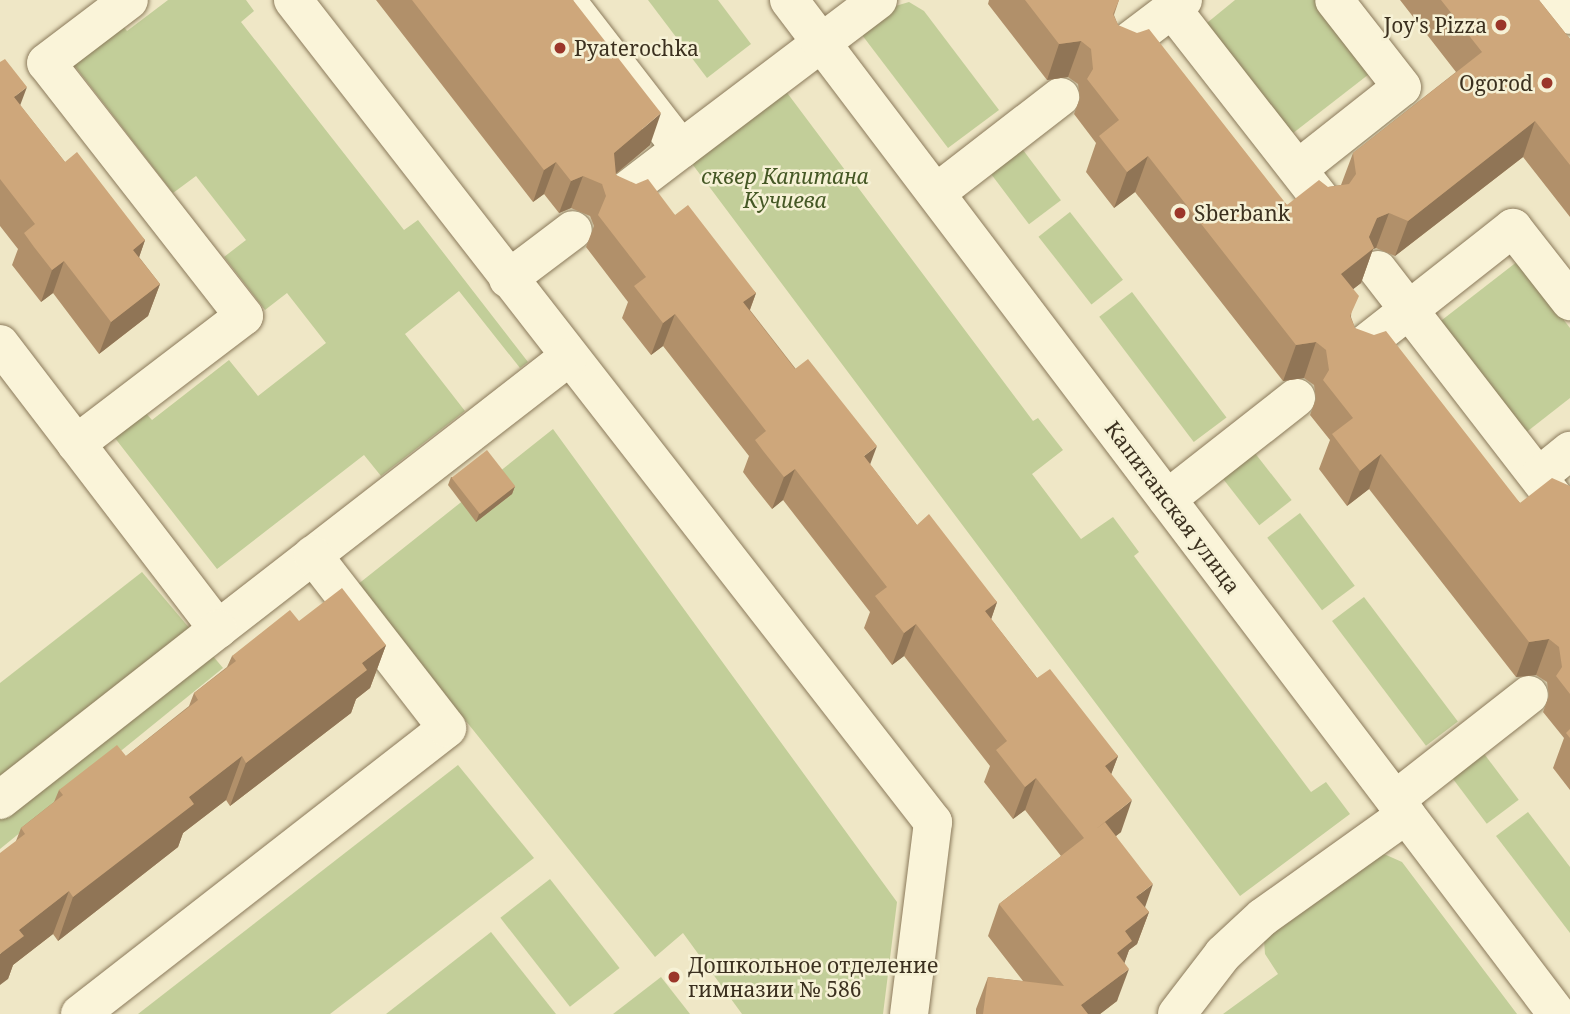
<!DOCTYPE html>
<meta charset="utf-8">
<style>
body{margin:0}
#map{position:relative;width:1570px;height:1014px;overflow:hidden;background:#efe7c6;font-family:"Noto Serif",serif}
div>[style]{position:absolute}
.green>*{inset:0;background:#c2ce99;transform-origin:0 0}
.roads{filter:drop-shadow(0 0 2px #8b7a5b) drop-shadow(0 0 2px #8b7a5b)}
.minor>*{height:38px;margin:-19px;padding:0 19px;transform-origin:19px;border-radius:19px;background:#faf4d9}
.wall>*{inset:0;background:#b1906a}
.shaded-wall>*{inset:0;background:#907556}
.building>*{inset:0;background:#cea77b;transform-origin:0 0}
.dots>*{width:19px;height:19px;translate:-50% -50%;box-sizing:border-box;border:4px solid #f6f1d5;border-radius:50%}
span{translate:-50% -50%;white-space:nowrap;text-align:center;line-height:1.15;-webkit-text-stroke:5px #f6f1d5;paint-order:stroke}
.poi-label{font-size:21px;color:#3b301f}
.right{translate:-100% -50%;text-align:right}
.left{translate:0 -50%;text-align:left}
.park-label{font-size:21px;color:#455825;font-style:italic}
.street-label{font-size:21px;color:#3b301f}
</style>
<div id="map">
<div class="green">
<i style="clip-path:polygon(168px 0,246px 0,254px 11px,241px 22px,404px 230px,418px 220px,528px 362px,520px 368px,459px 291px,405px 334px,465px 411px,381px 476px,364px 455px,217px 569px,111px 433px,142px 409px,152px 420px,229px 360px,258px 396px,326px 343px,287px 293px,265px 310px,224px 257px,246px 240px,196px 176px,173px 193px,67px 56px,116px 17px,127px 31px)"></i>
<i style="clip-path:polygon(648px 0,718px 0,751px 44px,707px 78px)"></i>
<i style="clip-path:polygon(1235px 0,1318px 0,1373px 71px,1288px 137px,1202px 27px)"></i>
<i style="clip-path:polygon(909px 2px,924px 11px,999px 110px,948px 148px,859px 31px,892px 7px)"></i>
<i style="clip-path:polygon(785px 90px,1033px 421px,1038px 418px,1063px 450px,1032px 474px,1081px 539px,1113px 517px,1139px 552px,1134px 556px,1311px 792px,1326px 782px,1350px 814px,1240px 896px,690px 161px)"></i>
<i style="left:1017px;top:142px;width:73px;height:40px;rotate:53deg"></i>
<i style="left:1070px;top:212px;width:86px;height:40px;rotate:52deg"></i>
<i style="clip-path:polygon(1518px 261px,1570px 328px,1570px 398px,1519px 438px,1433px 327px)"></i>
<i style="left:1132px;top:292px;width:157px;height:41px;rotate:53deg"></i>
<i style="clip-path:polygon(553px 429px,897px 902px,883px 1014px,742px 1014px,683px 933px,655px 957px,357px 585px)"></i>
<i style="left:1251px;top:448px;width:66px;height:41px;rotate:52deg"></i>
<i style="left:1300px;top:513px;width:91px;height:41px;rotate:53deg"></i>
<i style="clip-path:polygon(142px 572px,223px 668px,0 849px,0 683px)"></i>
<i style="left:1364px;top:597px;width:156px;height:40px;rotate:53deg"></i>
<i style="left:1482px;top:751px;width:61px;height:40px;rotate:53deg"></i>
<i style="clip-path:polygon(458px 765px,534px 858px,330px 1014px,138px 1014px)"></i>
<i style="clip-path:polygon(1528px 812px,1570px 867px,1570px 933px,1496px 836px)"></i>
<i style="clip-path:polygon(1384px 854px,1402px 862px,1517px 1014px,1223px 1014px,1278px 974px,1265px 954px,1264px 940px)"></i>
<i style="left:550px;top:879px;width:113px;height:63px;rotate:52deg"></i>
<i style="clip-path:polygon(491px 932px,556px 1014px,386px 1014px)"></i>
<i style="clip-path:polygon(661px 977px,690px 1014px,613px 1014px)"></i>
</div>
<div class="roads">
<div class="minor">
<i style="left:293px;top:0;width:1042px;rotate:52.1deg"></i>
<i style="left:933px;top:822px;width:193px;rotate:97.1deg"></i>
<i style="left:566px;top:0;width:188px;rotate:52.3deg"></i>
<i style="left:681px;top:149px;width:247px;rotate:-37.1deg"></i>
<i style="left:789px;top:0;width:1272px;rotate:52.86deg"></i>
<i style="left:1183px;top:0;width:14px;rotate:141deg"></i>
<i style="left:1172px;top:9px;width:245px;rotate:52deg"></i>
<i style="left:1558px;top:0;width:19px;rotate:51deg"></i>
<i style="left:1122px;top:47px;width:63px;rotate:-37.2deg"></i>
<i style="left:1298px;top:169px;width:132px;rotate:-38.3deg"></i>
<i style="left:1402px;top:87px;width:110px;rotate:-128deg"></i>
<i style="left:936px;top:193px;width:157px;rotate:-37.7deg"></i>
<i style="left:622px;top:194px;width:74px;rotate:-37.3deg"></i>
<i style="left:1378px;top:270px;width:291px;rotate:52.3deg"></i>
<i style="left:508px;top:279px;width:81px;rotate:-37deg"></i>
<i style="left:0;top:344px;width:359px;rotate:52.6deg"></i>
<i style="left:218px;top:629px;width:444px;rotate:-37.8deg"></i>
<i style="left:1359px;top:349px;width:196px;rotate:-38.2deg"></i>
<i style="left:1513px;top:228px;width:93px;rotate:52deg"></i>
<i style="left:76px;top:444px;width:211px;rotate:-37.3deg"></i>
<i style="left:244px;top:316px;width:321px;rotate:-128deg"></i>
<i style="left:46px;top:63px;width:104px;rotate:-37.2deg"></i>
<i style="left:1539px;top:476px;width:40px;rotate:-39deg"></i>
<i style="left:1167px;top:499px;width:164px;rotate:-38.1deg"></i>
<i style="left:0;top:800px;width:277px;rotate:-38.1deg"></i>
<i style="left:1395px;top:800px;width:170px;rotate:-38.1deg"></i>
<i style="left:80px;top:1014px;width:465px;rotate:-37.9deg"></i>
<i style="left:447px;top:728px;width:219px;rotate:-127.8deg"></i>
<i style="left:1177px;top:1014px;width:76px;rotate:-52.5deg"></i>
<i style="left:1223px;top:954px;width:54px;rotate:-42.8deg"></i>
<i style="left:1263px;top:917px;width:176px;rotate:-35.5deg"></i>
</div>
</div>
<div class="wall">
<i style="clip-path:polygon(376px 0,573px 0,650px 145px,616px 174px,616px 175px,675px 215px,756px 293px,750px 310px,917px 525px,997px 602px,991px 619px,1037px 678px,1118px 756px,1111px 774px,1121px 832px,1116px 836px,1145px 907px,1149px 912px,1137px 944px,1129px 950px,1124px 963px,1117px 1001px,1100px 1014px,976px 1014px,976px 1009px,988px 977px,1023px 981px,988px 936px,999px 904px,1061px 856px,1025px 810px,1013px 819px,984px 782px,990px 766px,904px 656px,892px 665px,864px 628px,870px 612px,783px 500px,772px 509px,752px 484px,743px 472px,749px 456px,663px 346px,651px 355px,622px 318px,628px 302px,586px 247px,594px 226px,590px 216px,571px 208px,559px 213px,544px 194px,533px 202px)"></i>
<i style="clip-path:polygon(989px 0,1119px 0,1114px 15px,1118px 25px,1287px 205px,1328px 187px,1341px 185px,1353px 153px,1456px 72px,1400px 0,1539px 0,1570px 39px,1570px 217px,1523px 157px,1395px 256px,1376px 248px,1373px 249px,1361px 283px,1353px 289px,1351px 317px,1355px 328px,1520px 503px,1570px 486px,1570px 790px,1553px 768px,1564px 738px,1543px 712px,1549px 696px,1547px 682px,1536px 675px,1516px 677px,1369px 489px,1347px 506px,1319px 469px,1330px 440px,1310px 415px,1316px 399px,1314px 385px,1304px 378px,1283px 381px,1135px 192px,1114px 208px,1086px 172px,1096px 143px,1074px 114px,1080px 98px,1078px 84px,1068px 77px,1047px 80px,988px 4px)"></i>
<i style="clip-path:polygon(0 62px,20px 105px,65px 162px,145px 240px,139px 257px,160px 284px,148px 316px,99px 354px,53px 293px,41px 302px,12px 265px,18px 249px,0 226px)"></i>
<i style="clip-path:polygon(451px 477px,515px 486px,512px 494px,476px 522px,448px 485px)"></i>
<i style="clip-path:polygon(299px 621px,386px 645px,370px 688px,356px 699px,351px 713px,230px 806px,226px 800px,183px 833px,178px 847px,58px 941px,53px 934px,13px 965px,8px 979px,16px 841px,21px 828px,54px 802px,59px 790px,126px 756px,189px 706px,194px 693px,227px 667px,232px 656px)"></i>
</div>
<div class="shaded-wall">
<i style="clip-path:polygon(1081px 41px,1068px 77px,1047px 80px,1059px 44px)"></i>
<i style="clip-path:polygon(27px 87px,15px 119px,14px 97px)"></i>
<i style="clip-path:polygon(661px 113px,650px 145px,602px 185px,614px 153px)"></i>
<i style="clip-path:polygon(1535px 121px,1523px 157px,1395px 256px,1408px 221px)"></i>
<i style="clip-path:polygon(1148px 156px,1135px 192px,1114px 208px,1127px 172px)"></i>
<i style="clip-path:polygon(556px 162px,544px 194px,533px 202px,544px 170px)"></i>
<i style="clip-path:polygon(583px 176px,571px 208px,559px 213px,571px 181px)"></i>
<i style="clip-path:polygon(1389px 213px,1376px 248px,1373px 249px,1361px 283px,1328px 309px,1341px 274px,1377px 218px)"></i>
<i style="clip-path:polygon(145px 240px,134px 272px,133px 250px)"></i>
<i style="clip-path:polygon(64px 261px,53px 293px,41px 302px,52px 270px)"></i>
<i style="clip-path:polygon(160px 284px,148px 316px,99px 354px,111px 322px)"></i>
<i style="clip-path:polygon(756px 293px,744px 325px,743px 302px)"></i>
<i style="clip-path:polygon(675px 314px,663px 346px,651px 355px,663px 323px)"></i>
<i style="clip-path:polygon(1316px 342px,1304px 378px,1283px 381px,1296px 345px)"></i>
<i style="clip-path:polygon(877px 446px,865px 478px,864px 456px)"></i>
<i style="clip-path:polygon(1381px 454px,1369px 489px,1347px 506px,1360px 471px)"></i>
<i style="clip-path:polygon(795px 469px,783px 500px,772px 509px,784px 477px)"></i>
<i style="clip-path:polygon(515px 486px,512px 494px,476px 522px,479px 514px)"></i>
<i style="clip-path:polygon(997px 602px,986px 634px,985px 611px)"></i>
<i style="clip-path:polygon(916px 624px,904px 656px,892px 665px,904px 633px)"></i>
<i style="clip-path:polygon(1549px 639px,1536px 675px,1516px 677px,1529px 642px)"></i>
<i style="clip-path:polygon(386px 645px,370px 688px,356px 699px,351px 713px,230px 806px,246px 763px,362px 663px)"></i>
<i style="clip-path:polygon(242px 756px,226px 800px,183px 833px,178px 847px,58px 941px,73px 897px,189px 797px)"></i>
<i style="clip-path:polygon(1118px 756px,1106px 788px,1105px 766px)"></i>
<i style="clip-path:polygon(1036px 778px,1025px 810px,1013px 819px,1025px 787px)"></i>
<i style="clip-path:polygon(1132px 800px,1121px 832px,1084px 861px,1096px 829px)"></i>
<i style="clip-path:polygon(1153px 884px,1142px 916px,1136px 897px)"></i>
<i style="clip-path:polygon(69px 891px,53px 934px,13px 965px,8px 979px,0 985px,0 954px,19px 930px)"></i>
<i style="clip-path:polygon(1149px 912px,1137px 944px,1129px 950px,1121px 973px,1106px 985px,1125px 931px)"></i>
<i style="clip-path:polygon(1129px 969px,1117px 1001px,1100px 1014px,1078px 1014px,1081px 1005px)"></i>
</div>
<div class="building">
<i style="clip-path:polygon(412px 0,573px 0,661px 113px,614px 153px,616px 175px,636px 184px,648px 179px,675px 215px,688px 205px,756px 293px,743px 302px,795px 369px,808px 359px,877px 446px,864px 456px,917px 525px,929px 514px,997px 602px,985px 611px,1037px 678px,1050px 669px,1118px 756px,1105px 766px,1132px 800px,1096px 829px,1105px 822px,1153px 884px,1136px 897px,1149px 912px,1125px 931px,1132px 941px,1117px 953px,1129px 969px,1081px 1005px,1088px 1014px,983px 1014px,988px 977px,1064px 986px,999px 904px,1084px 838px,1036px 778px,1025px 787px,996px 750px,1007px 741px,916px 624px,904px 633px,875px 596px,887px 587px,795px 469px,784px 477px,764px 452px,755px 440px,766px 431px,675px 314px,663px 323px,634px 286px,646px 277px,598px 215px,606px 196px,602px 184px,583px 176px,571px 181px,556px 162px,544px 170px)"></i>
<i style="clip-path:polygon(1025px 0,1119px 0,1113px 14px,1118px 25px,1137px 33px,1149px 29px,1287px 205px,1319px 180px,1328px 187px,1349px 184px,1356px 174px,1353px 153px,1482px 52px,1441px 0,1539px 0,1570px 39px,1570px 165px,1535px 121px,1408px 221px,1389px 213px,1377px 218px,1369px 237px,1374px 248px,1341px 274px,1359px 296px,1350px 316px,1355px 328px,1374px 335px,1386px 331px,1520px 503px,1552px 478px,1570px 486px,1570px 694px,1556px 676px,1562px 667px,1559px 647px,1549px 639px,1529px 642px,1381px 454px,1360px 471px,1332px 434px,1353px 418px,1323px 380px,1329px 370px,1326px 350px,1316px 342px,1296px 345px,1148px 156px,1127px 172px,1099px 136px,1119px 120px,1087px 79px,1093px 69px,1091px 49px,1081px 41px,1059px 44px)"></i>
<i style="clip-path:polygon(5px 59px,27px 87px,14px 97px,65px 162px,77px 152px,145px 240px,133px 250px,160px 284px,111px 322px,64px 261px,52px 270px,34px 247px,24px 233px,35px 224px,0 179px,0 62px)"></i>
<i style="left:487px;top:450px;width:46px;height:45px;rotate:52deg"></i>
<i style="clip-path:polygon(342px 588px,386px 645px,362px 663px,367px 670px,246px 763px,242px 756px,189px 797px,194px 804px,73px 897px,69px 891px,19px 930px,24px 936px,0 954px,0 853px,25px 834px,21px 828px,63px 795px,59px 790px,117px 745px,126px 756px,198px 700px,194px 693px,236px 661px,232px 656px,290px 610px,299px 621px)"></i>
<i style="clip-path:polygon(1570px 729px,1570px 738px,1566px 733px)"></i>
</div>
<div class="dots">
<i style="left:1501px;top:25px;background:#9b362a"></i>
<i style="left:560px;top:48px;background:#9b362a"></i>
<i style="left:1547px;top:83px;background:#9b362a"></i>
<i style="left:1180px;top:213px;background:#9b362a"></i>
<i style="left:674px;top:977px;background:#9b362a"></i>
</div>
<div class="poi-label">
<span class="right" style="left:1487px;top:25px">Joy's Pizza</span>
<span class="left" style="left:574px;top:48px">Pyaterochka</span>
<span class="right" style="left:1533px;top:83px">Ogorod</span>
<span class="left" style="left:1194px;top:213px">Sberbank</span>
<span class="left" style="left:688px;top:977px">Дошкольное отделение<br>гимназии № 586</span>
</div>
<div class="park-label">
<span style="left:785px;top:188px">сквер Капитана<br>Кучиева</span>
</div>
<div class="street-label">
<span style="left:1173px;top:507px;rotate:53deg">Капитанская улица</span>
</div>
</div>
